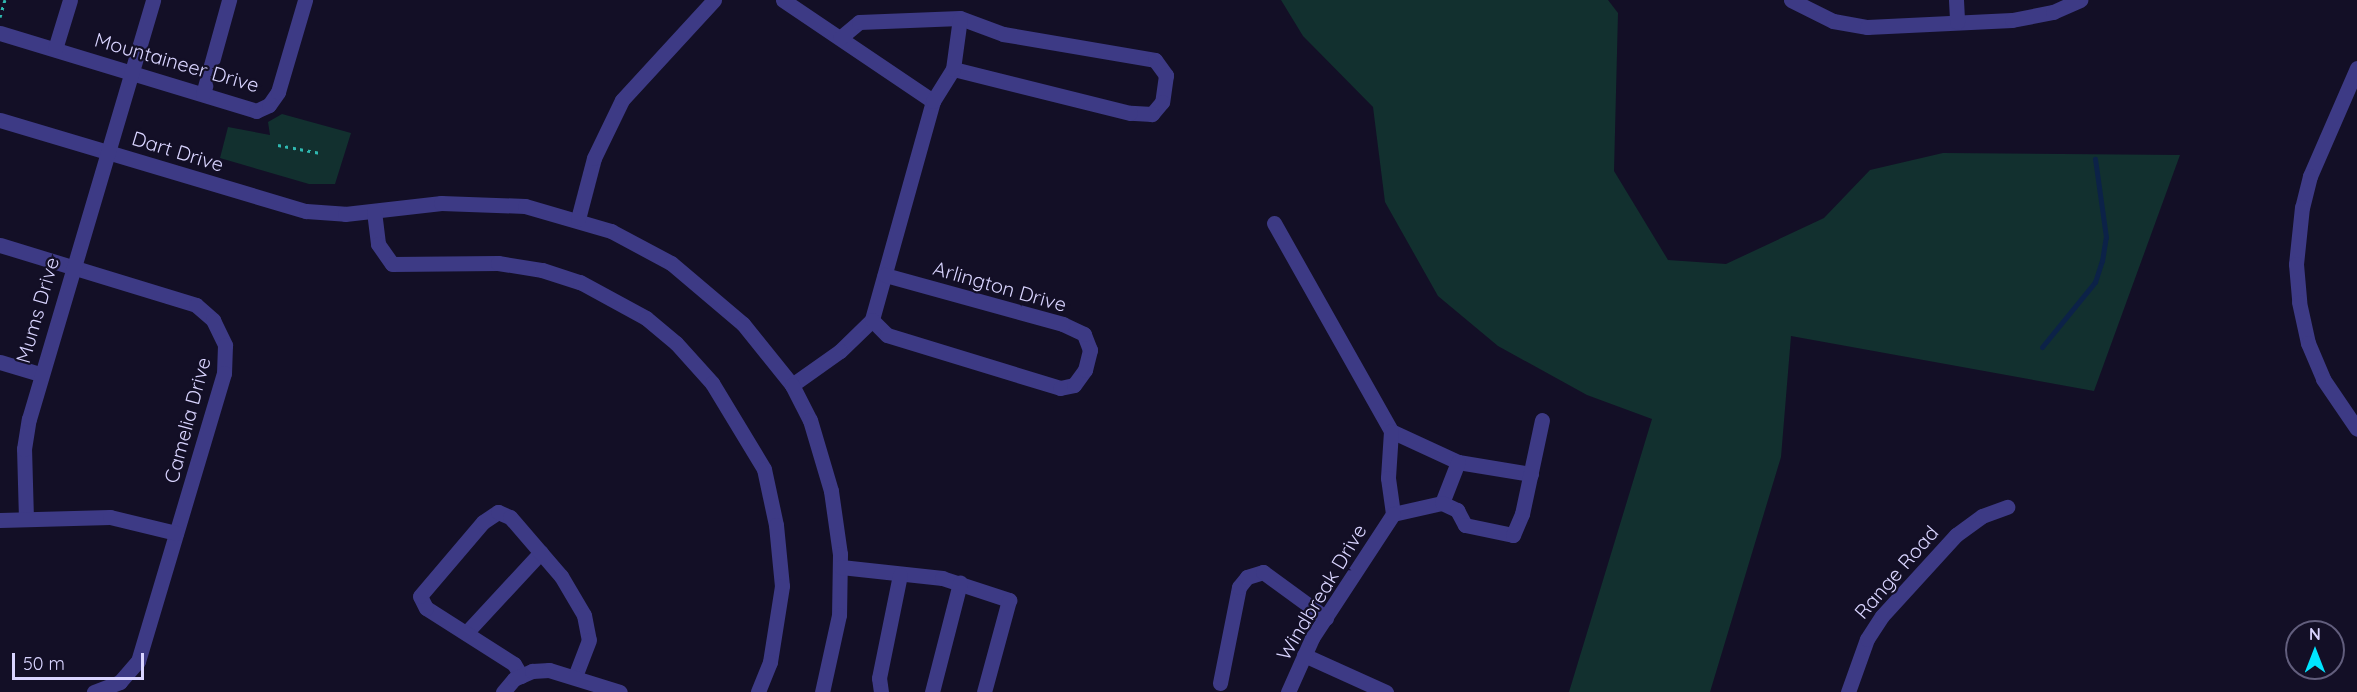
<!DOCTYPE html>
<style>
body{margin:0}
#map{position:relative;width:2357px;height:692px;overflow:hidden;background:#130f26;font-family:Quicksand,sans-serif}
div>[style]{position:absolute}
.green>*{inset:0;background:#12302f}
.stream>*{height:5px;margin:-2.5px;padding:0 2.5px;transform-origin:2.5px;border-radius:2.5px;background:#0c2248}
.path>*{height:3px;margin-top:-1.5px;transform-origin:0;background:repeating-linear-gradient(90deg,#2fb8b0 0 3px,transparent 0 7.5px)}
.minor>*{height:15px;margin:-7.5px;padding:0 7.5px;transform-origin:7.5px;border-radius:7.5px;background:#3d3a85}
span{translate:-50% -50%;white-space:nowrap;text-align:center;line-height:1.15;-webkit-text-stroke:4.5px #130f26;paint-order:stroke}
.street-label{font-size:20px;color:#d9d4ff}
.north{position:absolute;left:2285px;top:620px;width:60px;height:60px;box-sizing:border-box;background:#130f26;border:2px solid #625e7d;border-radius:50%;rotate:0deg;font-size:16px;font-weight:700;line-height:24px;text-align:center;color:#d9d4ff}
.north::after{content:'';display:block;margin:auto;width:21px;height:27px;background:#00e5ff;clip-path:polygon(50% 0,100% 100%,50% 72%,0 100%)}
.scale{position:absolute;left:12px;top:653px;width:132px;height:27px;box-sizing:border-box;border:3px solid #d9d4ff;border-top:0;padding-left:8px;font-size:18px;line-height:21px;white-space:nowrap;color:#d9d4ff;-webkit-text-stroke:4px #130f26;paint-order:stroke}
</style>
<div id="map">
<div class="green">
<i style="clip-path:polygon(1281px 0,1608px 0,1618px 13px,1614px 171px,1668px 260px,1726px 264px,1824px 218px,1870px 170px,1943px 153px,2180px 155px,2094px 391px,1791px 336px,1781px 457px,1710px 692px,1569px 692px,1652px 419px,1587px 395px,1498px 346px,1438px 296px,1385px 202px,1373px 107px,1303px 36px)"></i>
<i style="clip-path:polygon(282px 114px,351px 133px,335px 184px,309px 184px,220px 158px,228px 127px,270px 135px,268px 122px)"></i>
</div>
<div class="stream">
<i style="left:2042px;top:347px;width:84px;rotate:-50.8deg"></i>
<i style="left:2095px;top:282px;width:22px;rotate:-72deg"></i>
<i style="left:2102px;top:261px;width:24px;rotate:-81deg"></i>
<i style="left:2106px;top:237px;width:79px;rotate:-98deg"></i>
</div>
<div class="path">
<i style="left:0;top:17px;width:18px;rotate:-74deg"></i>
<i style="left:278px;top:145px;width:43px;rotate:10.8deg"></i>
</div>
<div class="minor">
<i style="left:783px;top:0;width:181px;rotate:34deg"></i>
<i style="left:933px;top:101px;width:227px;rotate:105.6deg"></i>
<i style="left:872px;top:320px;width:45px;rotate:135.9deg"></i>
<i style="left:840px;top:351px;width:59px;rotate:144.7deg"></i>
<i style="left:1791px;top:0;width:47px;rotate:26.6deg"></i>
<i style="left:1833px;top:21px;width:35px;rotate:10deg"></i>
<i style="left:1867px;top:27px;width:145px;rotate:-2.8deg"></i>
<i style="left:2012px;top:20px;width:42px;rotate:-11deg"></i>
<i style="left:2053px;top:12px;width:30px;rotate:-24deg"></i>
<i style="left:1956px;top:0;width:22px;rotate:87deg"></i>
<i style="left:0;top:33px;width:268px;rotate:16.9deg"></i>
<i style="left:256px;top:111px;width:14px;rotate:-25deg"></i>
<i style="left:269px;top:105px;width:16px;rotate:-55deg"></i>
<i style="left:278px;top:92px;width:96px;rotate:-73.6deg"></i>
<i style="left:840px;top:38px;width:25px;rotate:-40deg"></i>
<i style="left:859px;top:22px;width:101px;rotate:-2.3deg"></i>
<i style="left:960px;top:18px;width:46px;rotate:20.4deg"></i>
<i style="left:1003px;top:34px;width:154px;rotate:9.7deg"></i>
<i style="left:1155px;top:60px;width:19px;rotate:54deg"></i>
<i style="left:1166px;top:75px;width:27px;rotate:98deg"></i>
<i style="left:1162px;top:102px;width:16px;rotate:130deg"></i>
<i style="left:1152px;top:114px;width:22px;rotate:-177deg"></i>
<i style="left:1130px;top:113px;width:182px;rotate:-166deg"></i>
<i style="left:55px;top:49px;width:51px;rotate:-73deg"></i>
<i style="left:2357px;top:68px;width:118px;rotate:113.5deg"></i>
<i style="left:2310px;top:176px;width:32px;rotate:104deg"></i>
<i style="left:2302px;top:207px;width:57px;rotate:96deg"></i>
<i style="left:2296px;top:264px;width:38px;rotate:85deg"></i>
<i style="left:2299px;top:302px;width:42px;rotate:77.6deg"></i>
<i style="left:2308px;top:343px;width:39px;rotate:67deg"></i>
<i style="left:2323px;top:379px;width:60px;rotate:55.8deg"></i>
<i style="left:203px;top:94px;width:98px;rotate:-74.5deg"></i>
<i style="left:933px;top:101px;width:38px;rotate:-58deg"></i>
<i style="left:953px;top:69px;width:51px;rotate:-82.2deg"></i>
<i style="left:0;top:120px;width:319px;rotate:16.6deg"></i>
<i style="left:306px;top:211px;width:39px;rotate:4deg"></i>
<i style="left:345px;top:214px;width:97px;rotate:-6.5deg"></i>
<i style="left:441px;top:203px;width:84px;rotate:2deg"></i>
<i style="left:525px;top:206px;width:90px;rotate:16.2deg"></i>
<i style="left:611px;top:231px;width:68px;rotate:28.1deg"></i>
<i style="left:671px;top:263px;width:94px;rotate:40.3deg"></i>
<i style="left:743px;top:324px;width:78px;rotate:51.2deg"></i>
<i style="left:792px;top:385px;width:39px;rotate:63deg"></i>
<i style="left:810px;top:420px;width:74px;rotate:73.5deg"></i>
<i style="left:831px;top:491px;width:64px;rotate:81.9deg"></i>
<i style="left:840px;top:554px;width:61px;rotate:90.9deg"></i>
<i style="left:839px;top:615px;width:79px;rotate:102.4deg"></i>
<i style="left:374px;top:211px;width:33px;rotate:83deg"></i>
<i style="left:378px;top:244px;width:24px;rotate:55deg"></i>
<i style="left:392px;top:264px;width:106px;rotate:-0.5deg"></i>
<i style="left:498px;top:263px;width:45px;rotate:9deg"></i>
<i style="left:542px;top:270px;width:40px;rotate:18deg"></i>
<i style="left:580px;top:282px;width:75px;rotate:28.6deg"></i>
<i style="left:646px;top:318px;width:39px;rotate:40deg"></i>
<i style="left:676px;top:343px;width:54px;rotate:48deg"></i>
<i style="left:712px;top:383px;width:100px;rotate:58.8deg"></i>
<i style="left:764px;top:469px;width:57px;rotate:77.9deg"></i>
<i style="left:776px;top:525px;width:61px;rotate:84.4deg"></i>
<i style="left:782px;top:586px;width:77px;rotate:99deg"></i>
<i style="left:770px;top:662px;width:32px;rotate:112deg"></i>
<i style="left:578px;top:219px;width:63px;rotate:-75.3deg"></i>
<i style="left:594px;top:158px;width:64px;rotate:-64.2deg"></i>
<i style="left:622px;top:100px;width:136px;rotate:-47.4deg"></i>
<i style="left:1274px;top:223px;width:239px;rotate:60.6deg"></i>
<i style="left:1391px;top:431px;width:74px;rotate:24.8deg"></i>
<i style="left:1458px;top:462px;width:74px;rotate:9.3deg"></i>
<i style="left:0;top:245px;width:205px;rotate:17deg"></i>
<i style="left:196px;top:305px;width:23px;rotate:41deg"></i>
<i style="left:213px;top:320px;width:28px;rotate:64deg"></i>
<i style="left:225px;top:345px;width:28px;rotate:92deg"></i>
<i style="left:224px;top:373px;width:301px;rotate:106.6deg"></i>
<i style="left:138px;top:661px;width:28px;rotate:131deg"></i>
<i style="left:120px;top:682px;width:28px;rotate:159deg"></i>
<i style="left:872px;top:320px;width:21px;rotate:45deg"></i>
<i style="left:887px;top:335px;width:181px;rotate:17deg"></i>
<i style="left:1060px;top:388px;width:14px;rotate:-12deg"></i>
<i style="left:1074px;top:385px;width:19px;rotate:-54deg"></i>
<i style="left:1085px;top:370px;width:21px;rotate:-76deg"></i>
<i style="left:1090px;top:350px;width:17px;rotate:-111deg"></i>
<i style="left:1084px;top:334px;width:23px;rotate:-155deg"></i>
<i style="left:1063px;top:324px;width:185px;rotate:-164.6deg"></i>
<i style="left:0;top:362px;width:42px;rotate:16.7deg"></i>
<i style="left:1391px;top:431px;width:47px;rotate:93.7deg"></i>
<i style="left:1388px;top:478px;width:36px;rotate:82deg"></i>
<i style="left:1442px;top:503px;width:44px;rotate:-68.7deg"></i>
<i style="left:1393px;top:514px;width:50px;rotate:-12.7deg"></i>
<i style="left:1442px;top:503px;width:17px;rotate:25deg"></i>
<i style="left:1457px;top:510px;width:17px;rotate:62deg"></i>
<i style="left:1465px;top:525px;width:49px;rotate:11.8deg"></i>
<i style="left:1513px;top:535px;width:23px;rotate:-67deg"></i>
<i style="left:1522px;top:514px;width:96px;rotate:-78deg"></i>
<i style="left:26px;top:519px;width:70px;rotate:-91.6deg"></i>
<i style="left:24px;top:449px;width:30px;rotate:-81deg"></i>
<i style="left:29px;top:419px;width:437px;rotate:-73.5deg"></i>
<i style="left:0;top:520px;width:110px;rotate:-1.6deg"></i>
<i style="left:110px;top:517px;width:68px;rotate:13.6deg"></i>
<i style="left:841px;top:567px;width:102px;rotate:6.2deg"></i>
<i style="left:942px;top:578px;width:71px;rotate:18.2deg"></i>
<i style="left:1009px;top:600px;width:95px;rotate:105.2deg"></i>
<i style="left:466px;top:633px;width:110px;rotate:-47.2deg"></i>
<i style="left:1304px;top:655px;width:90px;rotate:24.3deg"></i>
<i style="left:521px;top:676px;width:14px;rotate:-120deg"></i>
<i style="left:514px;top:664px;width:104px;rotate:-147.5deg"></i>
<i style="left:426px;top:608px;width:13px;rotate:-117deg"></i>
<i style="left:420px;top:596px;width:97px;rotate:-49.6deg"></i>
<i style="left:483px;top:522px;width:18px;rotate:-34deg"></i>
<i style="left:498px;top:512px;width:13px;rotate:23deg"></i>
<i style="left:510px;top:517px;width:78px;rotate:49.2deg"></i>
<i style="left:561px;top:576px;width:45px;rotate:59.5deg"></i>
<i style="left:584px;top:615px;width:25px;rotate:79deg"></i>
<i style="left:589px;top:640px;width:39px;rotate:111deg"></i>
<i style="left:1220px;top:683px;width:98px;rotate:-78.8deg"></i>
<i style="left:1239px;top:587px;width:13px;rotate:-51deg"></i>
<i style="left:1247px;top:577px;width:17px;rotate:-17deg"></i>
<i style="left:1263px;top:572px;width:78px;rotate:36.1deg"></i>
<i style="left:503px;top:692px;width:17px;rotate:-50deg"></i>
<i style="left:514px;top:679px;width:20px;rotate:-24deg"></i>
<i style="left:532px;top:671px;width:17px;rotate:-3deg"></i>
<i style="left:549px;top:670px;width:74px;rotate:17.2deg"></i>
<i style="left:881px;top:692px;width:14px;rotate:-98deg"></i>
<i style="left:879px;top:678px;width:105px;rotate:-78.5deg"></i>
<i style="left:932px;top:692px;width:113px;rotate:-75.6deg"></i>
<i style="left:1288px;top:692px;width:59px;rotate:-66deg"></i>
<i style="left:1312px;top:638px;width:148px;rotate:-56.8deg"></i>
<i style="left:1848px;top:692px;width:56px;rotate:-70.3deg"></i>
<i style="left:1867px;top:639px;width:27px;rotate:-57deg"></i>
<i style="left:1882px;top:616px;width:110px;rotate:-47.6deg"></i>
<i style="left:1956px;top:535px;width:32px;rotate:-36deg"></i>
<i style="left:1982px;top:516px;width:27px;rotate:-20deg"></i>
</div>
<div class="street-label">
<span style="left:177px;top:62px;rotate:16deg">Mountaineer Drive</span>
<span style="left:178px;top:151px;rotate:17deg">Dart Drive</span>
<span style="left:1000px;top:286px;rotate:16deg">Arlington Drive</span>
<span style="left:37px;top:310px;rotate:-74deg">Mums Drive</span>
<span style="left:187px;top:420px;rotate:-75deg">Camelia Drive</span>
<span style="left:1896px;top:572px;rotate:-49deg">Range Road</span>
<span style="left:1321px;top:592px;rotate:-59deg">Windbreak Drive</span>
</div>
<div class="north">N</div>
<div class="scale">50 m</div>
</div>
